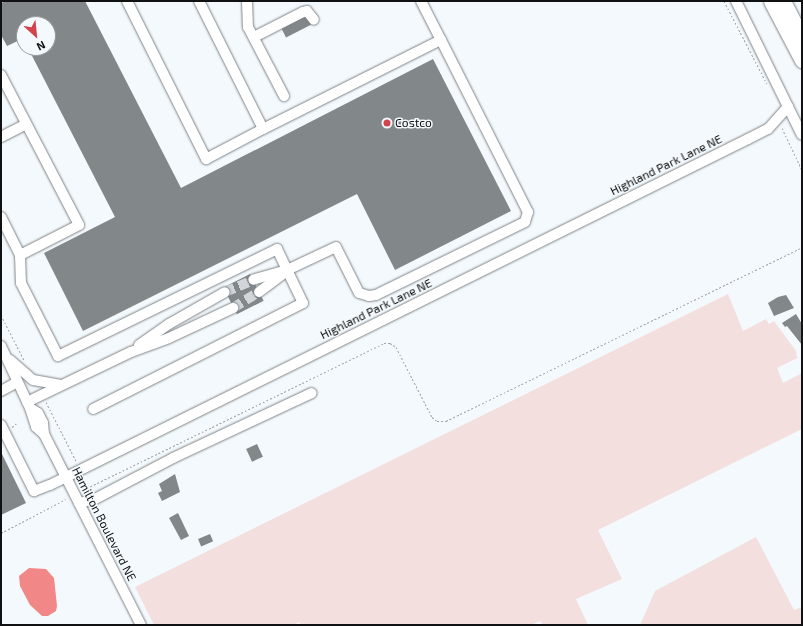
<!DOCTYPE html>
<style>
body{margin:0}
#map{position:relative;width:803px;height:626px;overflow:hidden;background:#f4f9fd;font-family:"Exo 2",sans-serif}
div>[style]{position:absolute}
.green>*{inset:0;background:#f3dfde}
.water>*{inset:0;background:#f18887}
.building>*{inset:0;background:#82878a;transform-origin:0 0}
.minor-tunnel>*{height:10px;margin-top:-5px;transform-origin:0;background:repeating-linear-gradient(90deg,#d2d6da 0 10px,transparent 0 15px)}
.path>*{height:1px;margin-top:-0.5px;transform-origin:0;background:repeating-linear-gradient(90deg,#a3a6a9 0 2px,transparent 0 4px)}
.roads{filter:drop-shadow(0 0 1px #7e8386) drop-shadow(0 0 1px #7e8386)}
.minor>*{height:10px;margin:-5px;padding:0 5px;transform-origin:5px;border-radius:5px;background:#fff}
.highway>*{height:15px;margin:-7.5px;padding:0 7.5px;transform-origin:7.5px;border-radius:7.5px;background:#fff}
.dots>*{width:11px;height:11px;translate:-50% -50%;box-sizing:border-box;border:2px solid #f4f9fd;border-radius:50%}
span{translate:-50% -50%;white-space:nowrap;text-align:center;line-height:1.15;-webkit-text-stroke:3px #f4f9fd;paint-order:stroke}
.poi-label{font-size:12px;color:#101112}
.left{translate:0 -50%;text-align:left}
.street-label{font-size:12px;color:#101112}
.frame{position:absolute;inset:0;border:2px solid #101112;pointer-events:none}
.north{position:absolute;left:16px;top:16px;width:40px;height:40px;box-sizing:border-box;background:#f4f9fd;border:1px solid #999c9f;border-radius:50%;rotate:153deg;font-size:11px;font-weight:700;line-height:16px;text-align:center;color:#101112}
.north::after{content:'';display:block;margin:auto;width:14px;height:18px;background:#d3434d;clip-path:polygon(50% 0,100% 100%,50% 72%,0 100%)}
</style>
<div id="map">
<div class="green">
<i style="clip-path:polygon(728px 294px,743px 331px,766px 319px,769px 324px,774px 321px,796px 351px,797px 358px,777px 368px,783px 383px,802px 373px,802px 429px,598px 530px,622px 579px,576px 599px,588px 625px,543px 625px,540px 621px,531px 625px,301px 625px,299px 622px,294px 625px,154px 625px,135px 587px)"></i>
<i style="clip-path:polygon(756px 537px,794px 610px,802px 607px,802px 625px,640px 625px,655px 591px)"></i>
</div>
<div class="water">
<i style="clip-path:polygon(29px 568px,46px 569px,54px 578px,57px 606px,56px 611px,48px 616px,42px 616px,30px 605px,20px 586px,19px 576px)"></i>
</div>
<div class="building">
<i style="clip-path:polygon(4px 1px,85px 1px,181px 188px,433px 59px,511px 211px,395px 270px,357px 194px,83px 331px,44px 253px,115px 217px,28px 48px,48px 48px,48px 24px,24px 24px,24px 38px,7px 46px,1px 35px,1px 4px)"></i>
<i style="left:306px;top:15px;width:11px;height:28px;rotate:63deg"></i>
<i style="left:250px;top:274px;width:30px;height:30px;rotate:63deg"></i>
<i style="clip-path:polygon(786px 295px,794px 308px,774px 316px,768px 303px,778px 297px)"></i>
<i style="clip-path:polygon(796px 314px,802px 324px,802px 345px,787px 326px,785px 327px,782px 323px)"></i>
<i style="left:257px;top:444px;width:14px;height:12px;rotate:65deg"></i>
<i style="clip-path:polygon(1px 452px,26px 503px,1px 515px)"></i>
<i style="clip-path:polygon(175px 474px,180px 492px,162px 501px,158px 493px,162px 491px,159px 484px)"></i>
<i style="clip-path:polygon(178px 513px,189px 536px,181px 540px,169px 518px)"></i>
<i style="left:210px;top:534px;width:8px;height:13px;rotate:67deg"></i>
</div>
<div class="minor-tunnel">
<i style="left:225px;top:292px;width:30px;rotate:-23deg"></i>
<i style="left:233px;top:308px;width:31px;rotate:-32deg"></i>
</div>
<div class="path">
<i style="left:724px;top:1px;width:93px;rotate:62.6deg"></i>
<i style="left:782px;top:128px;width:47px;rotate:64.5deg"></i>
<i style="left:1px;top:315px;width:51px;rotate:62.9deg"></i>
<i style="left:46px;top:402px;width:66px;rotate:63deg"></i>
<i style="left:12px;top:427px;width:8px;rotate:-40deg"></i>
<i style="left:84px;top:479px;width:9px;rotate:63deg"></i>
<i style="left:83px;top:490px;width:335px;rotate:-26deg"></i>
<i style="left:384px;top:343px;width:6px"></i>
<i style="left:390px;top:343px;width:7px;rotate:34deg"></i>
<i style="left:396px;top:347px;width:79px;rotate:62.8deg"></i>
<i style="left:432px;top:417px;width:6px;rotate:39deg"></i>
<i style="left:437px;top:421px;width:9px"></i>
<i style="left:446px;top:421px;width:396px;rotate:-26deg"></i>
<i style="left:1px;top:533px;width:73px;rotate:-27.6deg"></i>
</div>
<div class="roads">
<div class="minor">
<i style="left:127px;top:1px;width:177px;rotate:63.4deg"></i>
<i style="left:206px;top:159px;width:64px;rotate:-27.8deg"></i>
<i style="left:199px;top:1px;width:143px;rotate:63.4deg"></i>
<i style="left:263px;top:129px;width:199px;rotate:-26.6deg"></i>
<i style="left:441px;top:40px;width:193px;rotate:63.2deg"></i>
<i style="left:528px;top:212px;width:10px;rotate:107deg"></i>
<i style="left:525px;top:222px;width:166px;rotate:153.9deg"></i>
<i style="left:376px;top:295px;width:7px;rotate:172deg"></i>
<i style="left:369px;top:296px;width:10px;rotate:-163deg"></i>
<i style="left:359px;top:293px;width:51px;rotate:-116.6deg"></i>
<i style="left:336px;top:247px;width:54px;rotate:154.9deg"></i>
<i style="left:287px;top:270px;width:35px;rotate:164deg"></i>
<i style="left:247px;top:1px;width:26px;rotate:88deg"></i>
<i style="left:248px;top:27px;width:78px;rotate:62.4deg"></i>
<i style="left:421px;top:1px;width:44px;rotate:62.9deg"></i>
<i style="left:736px;top:1px;width:149px;rotate:63.8deg"></i>
<i style="left:254px;top:37px;width:55px;rotate:-27deg"></i>
<i style="left:303px;top:12px;width:4px;rotate:-14deg"></i>
<i style="left:307px;top:11px;width:11px;rotate:52deg"></i>
<i style="left:1px;top:75px;width:169px;rotate:62.5deg"></i>
<i style="left:79px;top:225px;width:66px;rotate:153deg"></i>
<i style="left:20px;top:255px;width:28px;rotate:88deg"></i>
<i style="left:21px;top:283px;width:82px;rotate:63.1deg"></i>
<i style="left:58px;top:356px;width:244px;rotate:-26deg"></i>
<i style="left:277px;top:249px;width:60px;rotate:64.3deg"></i>
<i style="left:303px;top:303px;width:235px;rotate:153.2deg"></i>
<i style="left:1px;top:137px;width:28px;rotate:-27deg"></i>
<i style="left:1px;top:217px;width:42px;rotate:63.4deg"></i>
<i style="left:259px;top:292px;width:30px;rotate:-37deg"></i>
<i style="left:139px;top:345px;width:37px;rotate:-35deg"></i>
<i style="left:169px;top:324px;width:64px;rotate:-29.7deg"></i>
<i style="left:1px;top:346px;width:68px;rotate:64.9deg"></i>
<i style="left:30px;top:408px;width:20px;rotate:72deg"></i>
<i style="left:36px;top:427px;width:11px;rotate:41deg"></i>
<i style="left:44px;top:434px;width:214px;rotate:63.1deg"></i>
<i style="left:10px;top:360px;width:30px;rotate:41deg"></i>
<i style="left:33px;top:380px;width:27px;rotate:10deg"></i>
<i style="left:1px;top:391px;width:18px;rotate:-29deg"></i>
<i style="left:27px;top:402px;width:115px;rotate:-25.7deg"></i>
<i style="left:131px;top:352px;width:40px;rotate:-20.2deg"></i>
<i style="left:169px;top:338px;width:71px;rotate:-25.1deg"></i>
<i style="left:30px;top:408px;width:9px;rotate:32deg"></i>
<i style="left:38px;top:413px;width:11px;rotate:63deg"></i>
<i style="left:43px;top:423px;width:11px;rotate:85deg"></i>
<i style="left:1px;top:425px;width:74px;rotate:63.4deg"></i>
<i style="left:34px;top:491px;width:17px;rotate:-21deg"></i>
<i style="left:50px;top:485px;width:779px;rotate:-26.37deg"></i>
<i style="left:748px;top:139px;width:22px;rotate:-27deg"></i>
<i style="left:768px;top:129px;width:30px;rotate:-48deg"></i>
<i style="left:79px;top:503px;width:16px;rotate:-14deg"></i>
<i style="left:95px;top:499px;width:88px;rotate:-27.7deg"></i>
<i style="left:173px;top:458px;width:153px;rotate:-25.1deg"></i>
</div>
<div class="highway">
<i style="left:771px;top:1px;width:67px;rotate:62.3deg"></i>
<i style="left:783px;top:1px;width:42px;rotate:62.8deg"></i>
</div>
</div>
<div class="dots">
<i style="left:387px;top:123px;background:#d3434d"></i>
</div>
<div class="poi-label">
<span class="left" style="left:395px;top:123px">Costco</span>
</div>
<div class="street-label">
<span style="left:666px;top:165px;rotate:-26deg">Highland Park Lane NE</span>
<span style="left:376px;top:309px;rotate:-26deg">Highland Park Lane NE</span>
<span style="left:104px;top:524px;rotate:63deg">Hamilton Boulevard NE</span>
</div>
<div class="frame"></div>
<div class="north">N</div>
</div>
